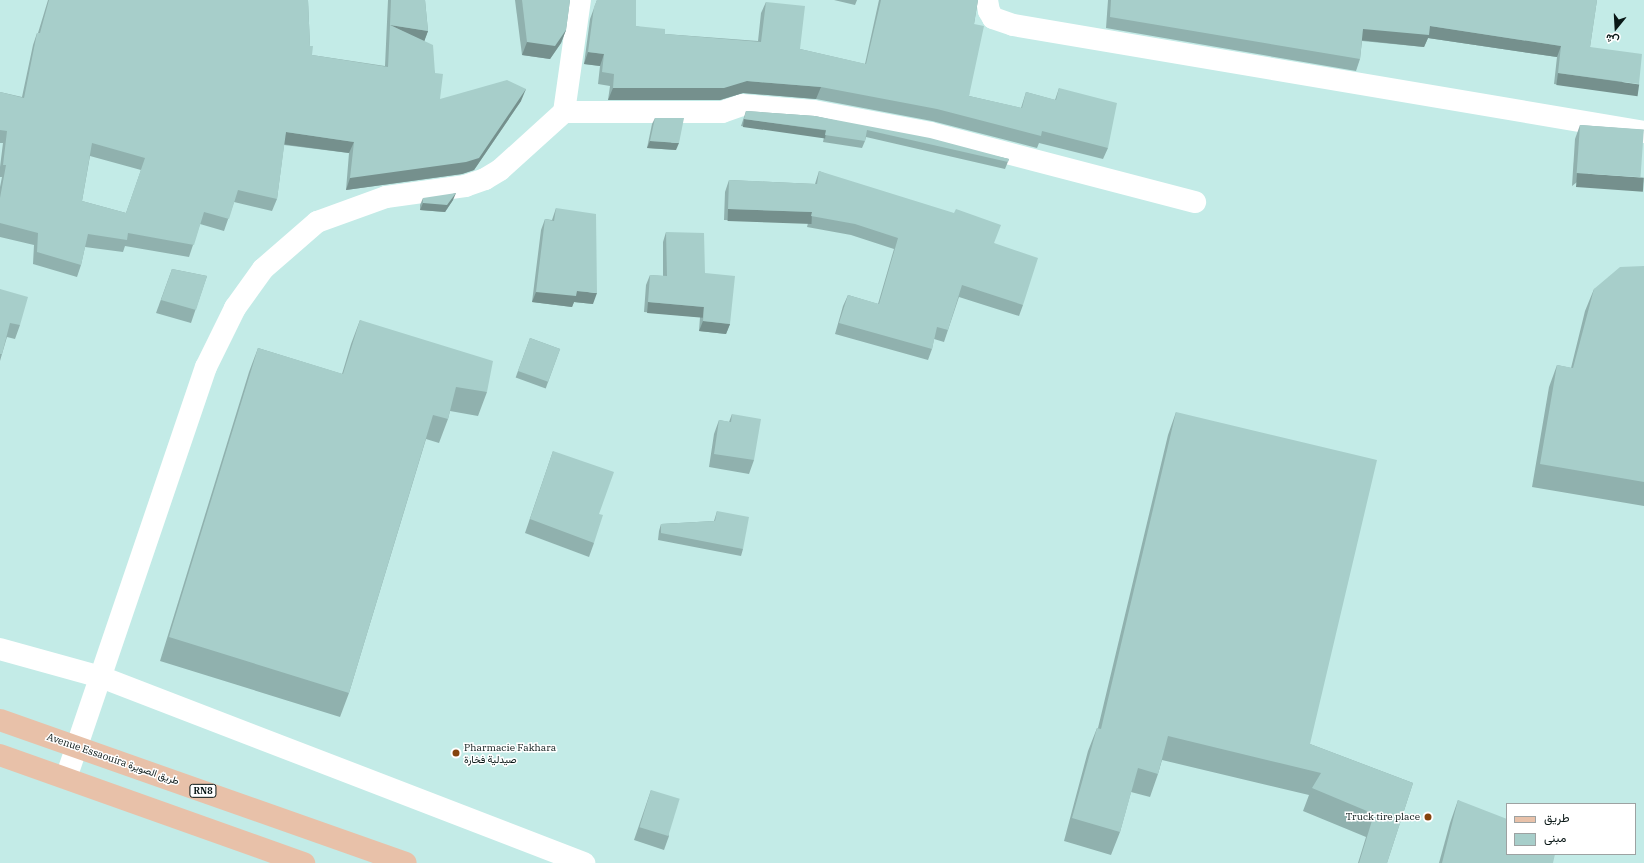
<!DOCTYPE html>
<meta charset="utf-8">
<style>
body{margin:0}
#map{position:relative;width:1644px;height:863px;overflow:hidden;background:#c3ebe7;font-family:"IBM Plex Serif",Vazirmatn,serif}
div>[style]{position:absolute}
.street>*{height:22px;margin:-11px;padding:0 11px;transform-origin:11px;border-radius:11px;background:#fff}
.primary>*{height:22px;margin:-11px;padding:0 11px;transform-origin:11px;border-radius:11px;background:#e8c1a9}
.wall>*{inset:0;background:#90b1ae;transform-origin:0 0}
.shaded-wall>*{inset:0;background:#75908d;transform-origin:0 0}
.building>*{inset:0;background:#a7ceca;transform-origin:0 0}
.dots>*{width:11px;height:11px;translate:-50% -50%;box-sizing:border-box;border:2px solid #fff;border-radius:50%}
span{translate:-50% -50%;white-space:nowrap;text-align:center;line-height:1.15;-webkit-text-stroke:3px #fff;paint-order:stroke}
.shield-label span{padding:1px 3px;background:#fff;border:1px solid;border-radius:3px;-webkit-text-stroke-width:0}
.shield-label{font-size:9px;color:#091716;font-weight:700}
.poi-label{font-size:10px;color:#091716}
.left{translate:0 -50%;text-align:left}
.right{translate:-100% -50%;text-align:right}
.street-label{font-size:10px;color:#091716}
.legend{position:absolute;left:1506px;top:803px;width:130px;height:52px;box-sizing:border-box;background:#fff;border:1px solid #9da2a2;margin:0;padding:5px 7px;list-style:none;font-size:12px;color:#091716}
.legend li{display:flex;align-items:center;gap:8px;height:20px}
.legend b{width:20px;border:1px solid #9da2a2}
.north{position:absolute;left:1596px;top:8px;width:40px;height:40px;-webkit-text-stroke:3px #fff;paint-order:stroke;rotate:198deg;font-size:11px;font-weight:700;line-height:16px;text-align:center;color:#091716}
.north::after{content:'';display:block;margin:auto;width:14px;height:18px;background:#091716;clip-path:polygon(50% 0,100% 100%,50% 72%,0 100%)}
</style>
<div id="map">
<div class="street">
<i style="left:987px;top:0;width:11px;rotate:80deg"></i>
<i style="left:989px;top:11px;width:8px;rotate:60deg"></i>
<i style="left:993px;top:18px;width:21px;rotate:19deg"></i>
<i style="left:1013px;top:25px;width:640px;rotate:9.62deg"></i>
<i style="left:564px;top:112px;width:158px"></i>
<i style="left:722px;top:112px;width:21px;rotate:-19deg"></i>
<i style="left:742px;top:105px;width:72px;rotate:4.8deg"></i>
<i style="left:814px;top:111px;width:118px;rotate:10.7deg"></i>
<i style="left:930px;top:133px;width:274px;rotate:14.6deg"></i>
<i style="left:0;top:649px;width:105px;rotate:15.5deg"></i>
<i style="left:101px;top:677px;width:518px;rotate:21.06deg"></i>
<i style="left:66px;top:778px;width:434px;rotate:-71.2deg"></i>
<i style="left:206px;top:367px;width:66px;rotate:-63.8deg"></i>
<i style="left:235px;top:308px;width:48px;rotate:-54.3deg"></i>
<i style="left:263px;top:269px;width:72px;rotate:-41deg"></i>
<i style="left:317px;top:222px;width:73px;rotate:-19.9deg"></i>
<i style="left:386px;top:197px;width:80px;rotate:-7.9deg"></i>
<i style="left:465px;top:186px;width:21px;rotate:-19deg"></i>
<i style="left:485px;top:179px;width:17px;rotate:-31deg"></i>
<i style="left:500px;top:170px;width:86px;rotate:-42.2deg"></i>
<i style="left:564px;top:112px;width:113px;rotate:-81.9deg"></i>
</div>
<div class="primary">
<i style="left:0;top:720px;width:430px;rotate:19.4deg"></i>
<i style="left:0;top:755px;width:323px;rotate:19.6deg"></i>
</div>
<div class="wall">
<i style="clip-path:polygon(evenodd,48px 0,308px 0,310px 46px,312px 55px,385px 66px,388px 0,425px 0,428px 31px,424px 41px,435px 73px,440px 99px,521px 101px,474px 170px,462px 174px,346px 190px,349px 153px,284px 145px,277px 199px,272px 211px,234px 202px,224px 231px,200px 224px,189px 257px,125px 246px,123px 252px,85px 247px,81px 265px,77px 277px,33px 264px,34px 245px,0 237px,0 187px,2px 177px,0 177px,0 167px,3px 143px,0 143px,0 92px,22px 97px,33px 45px,37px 33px,38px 33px,48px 0,90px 156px,141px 170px,126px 213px,82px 201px,90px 156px)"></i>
<i style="clip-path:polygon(515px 0,570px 0,566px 30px,561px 43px,550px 59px,522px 55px)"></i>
<i style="clip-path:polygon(597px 0,636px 26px,665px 34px,758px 41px,761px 13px,766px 2px,800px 49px,865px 64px,879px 0,978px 0,974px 24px,969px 96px,1021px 108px,1026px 92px,1055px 100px,1059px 88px,1108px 148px,1103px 159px,1039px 143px,1037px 148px,932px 121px,816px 99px,743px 93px,720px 100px,608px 100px,610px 86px,598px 84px,600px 66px,584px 64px,590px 19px)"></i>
<i style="clip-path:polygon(834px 0,857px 0,855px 5px)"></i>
<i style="clip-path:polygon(1108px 0,1597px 0,1590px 47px,1635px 95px,1554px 84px,1557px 57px,1428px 38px,1424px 47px,1362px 41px,1360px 59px,1356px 71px,1106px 28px)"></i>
<i style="clip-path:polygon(746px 111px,815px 116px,1009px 159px,1005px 169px,866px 137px,865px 141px,862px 148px,823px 142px,824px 137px,741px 126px)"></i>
<i style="clip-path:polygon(655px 118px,676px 150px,647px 148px,652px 124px)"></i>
<i style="clip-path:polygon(1580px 125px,1644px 130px,1572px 186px,1575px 139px)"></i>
<i style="clip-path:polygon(819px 171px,994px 243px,1023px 305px,1019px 316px,959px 297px,944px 342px,934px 339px,932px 349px,928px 360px,835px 334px,843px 306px,848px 295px,878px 304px,894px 249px,851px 235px,807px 227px,808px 223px,724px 220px,725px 192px,729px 180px,815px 184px)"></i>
<i style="clip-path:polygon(423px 198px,453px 200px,445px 212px,420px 210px,420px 205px)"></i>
<i style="clip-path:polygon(556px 208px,593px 304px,574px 302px,572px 307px,532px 302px,541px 230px,545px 219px,552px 220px)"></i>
<i style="clip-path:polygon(666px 232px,705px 273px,730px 324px,726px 334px,699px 331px,700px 317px,644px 312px,646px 285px,650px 275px,663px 276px,663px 242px)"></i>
<i style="clip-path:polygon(1644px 266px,1644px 506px,1532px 487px,1549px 387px,1557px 365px,1571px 368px,1585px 311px,1594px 289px)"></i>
<i style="clip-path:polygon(172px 269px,207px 276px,191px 323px,156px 313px)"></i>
<i style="clip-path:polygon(0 289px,20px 325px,15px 339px,7px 337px,2px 354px,0 361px)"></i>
<i style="clip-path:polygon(360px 320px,487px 392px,478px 416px,450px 411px,448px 419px,439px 443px,426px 439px,349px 693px,340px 717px,160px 661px,249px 372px,258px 348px,342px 374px,351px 344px)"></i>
<i style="left:530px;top:338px;width:32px;height:42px;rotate:20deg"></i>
<i style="clip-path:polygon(1176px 412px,1310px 744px,1413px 783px,1387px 863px,1358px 863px,1366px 837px,1303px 811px,1309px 795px,1162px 760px,1158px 774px,1150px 797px,1131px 792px,1120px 832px,1111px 855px,1064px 841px,1088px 751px,1097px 728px,1098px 728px,1168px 435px)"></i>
<i style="clip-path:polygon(732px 414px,754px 460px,749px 474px,709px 467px,714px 434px,719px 420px,729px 422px)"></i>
<i style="clip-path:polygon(553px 451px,594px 543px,589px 557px,525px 533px)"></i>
<i style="clip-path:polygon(717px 511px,743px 549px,741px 556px,658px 540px,659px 531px,661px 524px,714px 521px)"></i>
<i style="clip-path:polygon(651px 790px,669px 836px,664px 850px,634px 840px)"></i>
<i style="clip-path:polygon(1458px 800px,1553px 863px,1439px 863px,1450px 823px)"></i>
</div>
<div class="shaded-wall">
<i style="clip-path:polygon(390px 25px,428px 31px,424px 42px)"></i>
<i style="clip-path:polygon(1430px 26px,1561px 46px,1557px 57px,1428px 38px,1424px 47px,1359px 40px,1363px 29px)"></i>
<i style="clip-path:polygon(566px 30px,561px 43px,550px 59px,522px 55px,527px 42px)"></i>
<i style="clip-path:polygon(588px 52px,604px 54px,600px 66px,584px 64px)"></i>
<i style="left:1558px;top:73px;width:82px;height:12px;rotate:8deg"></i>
<i style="clip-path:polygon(747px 81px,821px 87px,816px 99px,743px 93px,720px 100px,608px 100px,613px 88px)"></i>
<i style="clip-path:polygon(526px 89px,521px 101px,474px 170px,462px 174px,346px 190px,350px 178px)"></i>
<i style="left:744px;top:119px;width:83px;height:8px;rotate:8deg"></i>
<i style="clip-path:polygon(286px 132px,354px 142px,349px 153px,282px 144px)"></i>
<i style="clip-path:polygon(650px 141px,679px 143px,676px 150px,647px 148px)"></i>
<i style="left:1577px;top:173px;width:67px;height:14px;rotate:4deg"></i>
<i style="clip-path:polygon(456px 193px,453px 200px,445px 212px,420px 210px,423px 203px)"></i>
<i style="left:728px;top:209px;width:84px;height:12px;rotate:2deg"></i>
<i style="clip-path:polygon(577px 291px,597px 293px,593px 304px,574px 302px,572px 307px,532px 302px,536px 292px)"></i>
<i style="left:648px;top:302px;width:56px;height:11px;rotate:5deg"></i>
<i style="clip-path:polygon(703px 321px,730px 324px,726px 334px,699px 331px)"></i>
</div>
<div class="building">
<i style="clip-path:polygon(evenodd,49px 0,308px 0,310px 46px,313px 46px,312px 55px,388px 67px,390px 25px,433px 45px,435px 73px,443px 74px,440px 99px,507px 80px,526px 89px,479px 158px,466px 162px,350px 178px,354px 142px,286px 132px,277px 199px,238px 190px,229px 219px,204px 212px,194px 245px,128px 233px,127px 240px,88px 234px,81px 265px,37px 252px,38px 233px,0 223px,0 198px,6px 165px,3px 165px,7px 131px,0 130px,0 92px,24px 98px,37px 33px,40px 33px,49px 0,92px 143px,145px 158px,126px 213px,82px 201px,92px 143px)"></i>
<i style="clip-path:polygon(391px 0,425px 0,428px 31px,390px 25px)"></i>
<i style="clip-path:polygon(522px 0,570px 0,566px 30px,555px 46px,527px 42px)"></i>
<i style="clip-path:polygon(597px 0,636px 0,636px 26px,665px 29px,665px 34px,761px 42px,766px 2px,805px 6px,800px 49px,866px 64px,881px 0,978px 0,974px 24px,984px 26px,969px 96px,1022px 108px,1026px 92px,1056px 100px,1059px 88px,1117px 103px,1108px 148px,1042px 131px,1041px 136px,937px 109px,821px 87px,747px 81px,724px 88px,613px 88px,614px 74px,602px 72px,604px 54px,588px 52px,594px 7px)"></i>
<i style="clip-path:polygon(1111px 0,1597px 0,1590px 47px,1642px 54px,1639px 84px,1558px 73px,1561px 46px,1430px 26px,1429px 35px,1363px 29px,1360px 59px,1110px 17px)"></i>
<i style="clip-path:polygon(746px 111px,815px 116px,930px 138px,1009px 159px,1008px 162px,867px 130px,865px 141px,825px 135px,826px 130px,744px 119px)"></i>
<i style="clip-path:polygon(655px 118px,684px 118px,679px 143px,650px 141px)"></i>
<i style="left:1580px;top:125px;width:64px;height:48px;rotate:4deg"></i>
<i style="clip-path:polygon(819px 171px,954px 213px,956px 209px,1001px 225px,994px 243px,1038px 258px,1023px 305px,962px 285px,948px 330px,937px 327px,932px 349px,839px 323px,848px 295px,879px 304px,898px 238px,855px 224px,811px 216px,812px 212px,728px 209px,729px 180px,817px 184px)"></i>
<i style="clip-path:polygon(456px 193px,447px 205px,423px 203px,423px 198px)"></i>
<i style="clip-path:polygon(556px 208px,596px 214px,597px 293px,577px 291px,576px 296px,536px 292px,545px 219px,554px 221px)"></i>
<i style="clip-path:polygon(666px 232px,704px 233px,705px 273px,735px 276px,730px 324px,703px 321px,704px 307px,648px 302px,650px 275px,667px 276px)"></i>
<i style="clip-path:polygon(1644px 266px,1644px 482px,1540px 464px,1557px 365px,1573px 368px,1594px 289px,1620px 267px)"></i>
<i style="clip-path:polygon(172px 269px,207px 276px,196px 310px,161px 300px)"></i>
<i style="clip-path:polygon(0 289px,28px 297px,20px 325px,10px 323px,2px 354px,0 354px)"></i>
<i style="clip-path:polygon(360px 320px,493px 361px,487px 392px,456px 387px,448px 419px,433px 415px,349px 693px,169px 637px,258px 348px,343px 374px)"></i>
<i style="left:530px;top:338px;width:32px;height:35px;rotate:20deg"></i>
<i style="clip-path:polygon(1176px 412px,1377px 460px,1310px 744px,1413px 783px,1387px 863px,1359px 863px,1374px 814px,1312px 788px,1321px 773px,1168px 736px,1158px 774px,1138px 768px,1120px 832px,1072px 818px,1097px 728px,1101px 729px)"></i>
<i style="clip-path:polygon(732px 414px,761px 419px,754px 460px,714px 454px,719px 420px,731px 422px)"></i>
<i style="clip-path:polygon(553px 451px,614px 472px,599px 514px,603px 515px,594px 543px,530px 519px)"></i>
<i style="clip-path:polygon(717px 511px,749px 517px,743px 549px,661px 533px,661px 524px,715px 521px)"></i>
<i style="left:651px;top:790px;width:30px;height:39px;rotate:17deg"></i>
<i style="clip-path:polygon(1458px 800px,1507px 819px,1507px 854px,1555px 854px,1553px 863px,1442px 863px)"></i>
</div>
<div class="dots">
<i style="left:456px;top:753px;background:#85440e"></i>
<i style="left:1428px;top:817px;background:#85440e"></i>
</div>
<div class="shield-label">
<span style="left:203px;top:791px">RN8</span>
</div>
<div class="poi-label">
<span class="left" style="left:464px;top:753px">Pharmacie Fakhara<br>صيدلية فخارة</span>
<span class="right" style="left:1420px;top:817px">Truck tire place</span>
</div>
<div class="street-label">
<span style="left:113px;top:759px;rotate:19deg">Avenue Essaouira طريق الصويرة</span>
</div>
<ul class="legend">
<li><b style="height:5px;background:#e8c1a9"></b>طريق</li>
<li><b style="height:11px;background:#a7ceca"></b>مبنى</li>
</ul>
<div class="north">ش</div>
</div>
